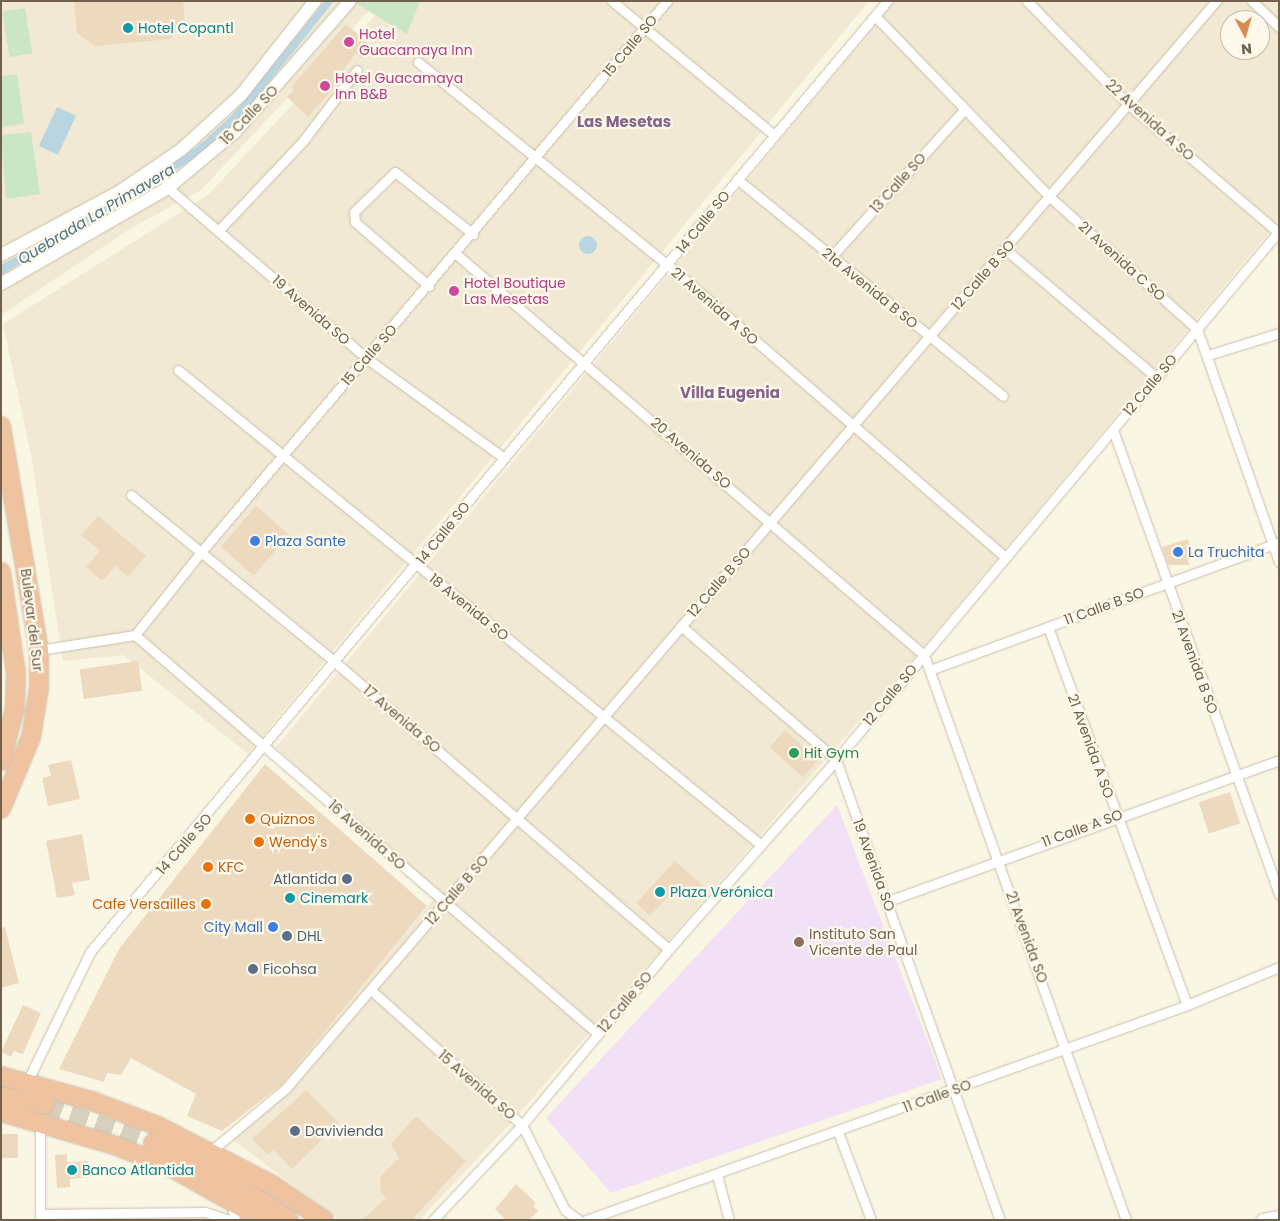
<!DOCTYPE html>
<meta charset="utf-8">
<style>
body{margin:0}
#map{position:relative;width:1280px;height:1221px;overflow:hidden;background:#faf6e4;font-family:Poppins,sans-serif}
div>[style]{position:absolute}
.residential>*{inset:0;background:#f1e9d3}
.education>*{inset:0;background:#f2e1f6}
.green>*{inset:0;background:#cbe6c4;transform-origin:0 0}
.water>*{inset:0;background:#bad5e2;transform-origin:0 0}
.round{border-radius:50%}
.building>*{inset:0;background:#eddabe;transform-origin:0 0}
.highway-tunnel>*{height:18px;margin-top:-9px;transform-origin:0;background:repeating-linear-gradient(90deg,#d8d0be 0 18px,transparent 0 27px)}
.roads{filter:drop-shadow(0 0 1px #cabfab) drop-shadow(0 0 1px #cabfab)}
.street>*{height:9px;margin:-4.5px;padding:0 4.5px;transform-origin:4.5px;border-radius:4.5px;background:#fff}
.secondary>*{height:12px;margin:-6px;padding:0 6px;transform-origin:6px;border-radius:6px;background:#fff}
.highway>*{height:18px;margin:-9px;padding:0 9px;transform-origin:9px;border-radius:9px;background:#f0c3a0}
.dots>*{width:14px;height:14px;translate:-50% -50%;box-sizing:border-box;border:2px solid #fdf9ea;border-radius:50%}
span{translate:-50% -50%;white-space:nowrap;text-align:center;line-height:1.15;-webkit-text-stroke:4.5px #fdf9ea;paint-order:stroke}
.culture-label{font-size:14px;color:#0d838f}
.left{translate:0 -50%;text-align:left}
.hotel-label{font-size:14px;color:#b23c85}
.street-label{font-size:14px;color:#70604c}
.shop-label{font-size:14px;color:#366cbe}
.right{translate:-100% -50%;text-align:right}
.leisure-label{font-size:14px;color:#27864d}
.food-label{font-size:14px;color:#c56008}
.service-label{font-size:14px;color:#4e5e75}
.education-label{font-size:14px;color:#785e54}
.neighbourhood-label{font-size:15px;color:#87648c;font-weight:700}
.water-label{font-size:15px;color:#4b7389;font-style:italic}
.frame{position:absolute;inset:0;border:2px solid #70604c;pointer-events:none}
.north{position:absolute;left:1220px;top:10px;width:50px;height:50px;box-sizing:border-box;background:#fdf9ea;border:1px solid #c5bcab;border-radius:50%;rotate:174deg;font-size:14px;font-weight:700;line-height:20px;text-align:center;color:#70604c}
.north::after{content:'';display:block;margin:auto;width:18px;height:22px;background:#da8a53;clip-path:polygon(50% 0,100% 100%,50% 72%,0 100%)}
</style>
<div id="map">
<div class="residential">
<i style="clip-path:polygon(1px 1px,378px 1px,201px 190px,130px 229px,1px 315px)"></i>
<i style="clip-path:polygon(389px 1px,869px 1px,248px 754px,123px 655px,63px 661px,31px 455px,3px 324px,208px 195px)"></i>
<i style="clip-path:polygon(evenodd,895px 1px,1279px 1px,1279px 220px,937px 631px,510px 1124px,419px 1220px,339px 1220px,233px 1140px,433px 900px,276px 747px,895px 1px,1230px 20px,1260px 20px,1260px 50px,1230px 50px,1230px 20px)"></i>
</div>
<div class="education">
<i style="clip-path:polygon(837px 805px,942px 1079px,611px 1193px,546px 1118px)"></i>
</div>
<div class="green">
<i style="clip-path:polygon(352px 1px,420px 1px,407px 34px)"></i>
<i style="left:25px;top:8px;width:46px;height:23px;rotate:81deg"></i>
<i style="clip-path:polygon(17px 74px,24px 124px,1px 127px,1px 76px)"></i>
<i style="clip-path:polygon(31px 132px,40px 194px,6px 199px,1px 135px)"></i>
</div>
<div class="water">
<i style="clip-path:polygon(325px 1px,334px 1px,238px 121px,200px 155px,1px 275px,1px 265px,152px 179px,204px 141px,232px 115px)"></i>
<i style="left:57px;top:107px;width:21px;height:43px;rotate:25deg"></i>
<i class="round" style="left:579px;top:236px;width:18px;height:18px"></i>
</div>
<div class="building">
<i style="clip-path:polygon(74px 1px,183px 1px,185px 22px,170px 39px,95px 46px,77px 33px)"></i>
<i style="clip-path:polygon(346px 24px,371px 46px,361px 58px,356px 53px,343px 70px,347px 73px,308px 117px,287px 97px,294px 90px,291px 87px)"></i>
<i style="left:256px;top:506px;width:44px;height:54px;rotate:41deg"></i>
<i style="clip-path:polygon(98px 516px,146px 556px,128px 577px,115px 566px,102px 581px,86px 567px,100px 551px,81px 535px)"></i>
<i style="clip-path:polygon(1188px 539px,1194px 558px,1188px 560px,1189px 565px,1168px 565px,1162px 547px)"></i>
<i style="left:138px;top:661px;width:30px;height:59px;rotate:82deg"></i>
<i style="left:785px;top:730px;width:45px;height:23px;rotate:42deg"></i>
<i style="clip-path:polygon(71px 760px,80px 799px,48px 806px,42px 778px,51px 776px,48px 765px)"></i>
<i style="clip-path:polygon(265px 764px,427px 906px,282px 1084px,222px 1131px,187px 1116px,196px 1094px,131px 1058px,121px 1075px,107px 1073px,104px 1082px,59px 1069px,119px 949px)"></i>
<i style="left:1230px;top:792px;width:33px;height:33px;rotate:72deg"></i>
<i style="clip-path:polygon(82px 834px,90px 880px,72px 883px,75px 895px,57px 898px,46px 841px)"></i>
<i style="clip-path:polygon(675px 861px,703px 886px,692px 897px,679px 885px,650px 916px,636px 903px)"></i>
<i style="clip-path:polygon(5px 927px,19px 983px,1px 988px,1px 928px)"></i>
<i style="clip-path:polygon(23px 1005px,41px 1013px,23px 1054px,14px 1051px,11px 1057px,1px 1052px)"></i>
<i style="clip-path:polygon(306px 1090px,339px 1123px,292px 1169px,273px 1150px,268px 1155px,252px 1139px)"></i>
<i style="clip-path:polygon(416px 1116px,466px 1161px,412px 1220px,362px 1220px,386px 1198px,381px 1192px,380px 1177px,399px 1158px,391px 1144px)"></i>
<i style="left:1px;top:1134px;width:17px;height:24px"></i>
<i style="clip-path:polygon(67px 1154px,67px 1162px,88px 1161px,89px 1177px,70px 1179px,70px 1187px,57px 1188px,55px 1155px)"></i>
<i style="clip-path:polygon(516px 1184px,536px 1203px,533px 1206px,538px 1211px,529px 1220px,506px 1220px,495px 1209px)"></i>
</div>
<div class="highway-tunnel">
<i style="left:45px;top:1105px;width:114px;rotate:19.4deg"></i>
</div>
<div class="roads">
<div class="street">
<i style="left:612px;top:1px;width:209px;rotate:39.6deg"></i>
<i style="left:1027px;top:1px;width:146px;rotate:45.6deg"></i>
<i style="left:1129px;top:105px;width:197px;rotate:40.5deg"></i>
<i style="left:1252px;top:1px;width:37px;rotate:44deg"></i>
<i style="left:875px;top:16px;width:253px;rotate:46deg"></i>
<i style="left:1051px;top:198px;width:196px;rotate:41.9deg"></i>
<i style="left:1197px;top:329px;width:247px;rotate:70.6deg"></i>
<i style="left:418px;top:62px;width:322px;rotate:39.1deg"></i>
<i style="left:668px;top:265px;width:447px;rotate:40.9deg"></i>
<i style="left:157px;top:166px;width:25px;rotate:63deg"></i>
<i style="left:168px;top:188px;width:261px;rotate:40.6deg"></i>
<i style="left:366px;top:358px;width:170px;rotate:35.9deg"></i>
<i style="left:737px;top:179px;width:343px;rotate:39.2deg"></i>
<i style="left:218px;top:231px;width:124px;rotate:-46.6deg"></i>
<i style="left:303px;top:141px;width:89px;rotate:-52.7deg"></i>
<i style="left:1005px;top:249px;width:199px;rotate:40.3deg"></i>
<i style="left:456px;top:254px;width:616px;rotate:40.59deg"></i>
<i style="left:924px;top:655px;width:600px;rotate:70.33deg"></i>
<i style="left:832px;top:256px;width:198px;rotate:-47.9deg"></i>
<i style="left:429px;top:286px;width:98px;rotate:-139.1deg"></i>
<i style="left:355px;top:222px;width:10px;rotate:-96deg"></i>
<i style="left:354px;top:212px;width:57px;rotate:-44.3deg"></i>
<i style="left:395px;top:172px;width:100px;rotate:38.5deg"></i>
<i style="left:1208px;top:355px;width:74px;rotate:-17.2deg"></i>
<i style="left:178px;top:370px;width:751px;rotate:39.16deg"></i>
<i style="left:1113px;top:430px;width:493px;rotate:70.3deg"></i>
<i style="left:131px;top:495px;width:265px;rotate:39.3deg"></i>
<i style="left:336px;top:663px;width:439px;rotate:40.7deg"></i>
<i style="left:681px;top:626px;width:205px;rotate:40.8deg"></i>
<i style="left:836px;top:760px;width:488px;rotate:70.4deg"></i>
<i style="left:1048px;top:627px;width:403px;rotate:69.8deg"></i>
<i style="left:135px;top:635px;width:611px;rotate:40.75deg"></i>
<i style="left:39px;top:650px;width:97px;rotate:-8.9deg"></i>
<i style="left:135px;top:635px;width:106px;rotate:-51.5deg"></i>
<i style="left:201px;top:552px;width:722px;rotate:-49.78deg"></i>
<i style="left:930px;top:670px;width:372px;rotate:-20.1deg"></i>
<i style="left:888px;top:901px;width:416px;rotate:-19.8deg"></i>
<i style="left:371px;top:990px;width:203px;rotate:41.8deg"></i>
<i style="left:522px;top:1125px;width:95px;rotate:63.2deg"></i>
<i style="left:565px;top:1210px;width:17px;rotate:36deg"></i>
<i style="left:27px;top:1082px;width:144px;rotate:-64.1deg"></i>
<i style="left:90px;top:952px;width:1241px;rotate:-50.03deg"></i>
<i style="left:40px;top:1121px;width:99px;rotate:90deg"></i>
<i style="left:838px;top:1132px;width:94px;rotate:69.4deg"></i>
<i style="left:211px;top:1151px;width:98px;rotate:-40deg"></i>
<i style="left:286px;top:1088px;width:1431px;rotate:-49.45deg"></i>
<i style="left:717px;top:1175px;width:47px;rotate:75.1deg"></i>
<i style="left:231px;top:1202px;width:18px;rotate:77deg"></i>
<i style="left:40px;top:1214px;width:165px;rotate:-0.7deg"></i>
<i style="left:205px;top:1212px;width:25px;rotate:18deg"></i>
<i style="left:433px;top:1220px;width:130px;rotate:-46.9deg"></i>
<i style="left:522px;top:1125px;width:229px;rotate:-50.1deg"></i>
<i style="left:669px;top:949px;width:252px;rotate:-48.5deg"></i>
<i style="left:836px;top:760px;width:690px;rotate:-50.06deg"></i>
<i style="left:586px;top:1220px;width:638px;rotate:-19.68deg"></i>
<i style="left:1187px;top:1005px;width:100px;rotate:-22.4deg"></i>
</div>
<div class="secondary">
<i style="left:1px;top:255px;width:134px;rotate:-28.1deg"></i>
<i style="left:119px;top:192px;width:76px;rotate:-34.3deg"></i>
<i style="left:182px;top:149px;width:80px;rotate:-42.5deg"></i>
<i style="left:241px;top:95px;width:120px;rotate:-51.8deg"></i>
<i style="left:1px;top:284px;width:193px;rotate:-29.9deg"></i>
<i style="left:168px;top:188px;width:87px;rotate:-39.9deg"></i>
<i style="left:235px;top:132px;width:174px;rotate:-48.7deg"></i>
<i style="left:1263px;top:1220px;width:16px;rotate:-11deg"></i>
</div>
<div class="highway">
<i style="left:1px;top:426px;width:227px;rotate:80.4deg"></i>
<i style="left:39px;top:650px;width:38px;rotate:90deg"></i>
<i style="left:39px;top:688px;width:50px;rotate:99.3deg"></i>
<i style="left:31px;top:737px;width:78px;rotate:112.6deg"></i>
<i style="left:1px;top:572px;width:103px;rotate:81.6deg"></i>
<i style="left:16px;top:674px;width:34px;rotate:92deg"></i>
<i style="left:15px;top:708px;width:55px;rotate:104.8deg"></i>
<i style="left:1px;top:1076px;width:94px;rotate:15.4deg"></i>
<i style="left:92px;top:1101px;width:71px;rotate:20.7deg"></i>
<i style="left:158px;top:1126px;width:127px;rotate:27.2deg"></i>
<i style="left:271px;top:1184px;width:64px;rotate:34.2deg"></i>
<i style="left:1px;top:1096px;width:45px;rotate:11.6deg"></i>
<i style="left:1px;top:1112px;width:118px;rotate:16.3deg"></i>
<i style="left:114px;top:1145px;width:62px;rotate:21.6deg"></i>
<i style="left:172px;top:1168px;width:106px;rotate:29.5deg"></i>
<i style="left:153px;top:1143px;width:101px;rotate:27.1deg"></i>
<i style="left:243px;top:1189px;width:55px;rotate:34deg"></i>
</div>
</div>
<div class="dots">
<i style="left:128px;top:28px;background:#0f9aa8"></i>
<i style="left:349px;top:42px;background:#d1479c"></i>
<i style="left:325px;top:86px;background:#d1479c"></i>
<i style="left:454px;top:291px;background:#d1479c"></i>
<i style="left:255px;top:541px;background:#3f7fe0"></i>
<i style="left:1178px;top:552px;background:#3f7fe0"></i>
<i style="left:794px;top:753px;background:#2e9e5b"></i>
<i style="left:250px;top:819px;background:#e8710a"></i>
<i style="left:259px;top:842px;background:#e8710a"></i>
<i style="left:208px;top:867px;background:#e8710a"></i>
<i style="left:347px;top:879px;background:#5c6f8a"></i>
<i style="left:660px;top:892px;background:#0f9aa8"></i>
<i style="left:290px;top:898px;background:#0f9aa8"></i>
<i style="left:206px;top:904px;background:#e8710a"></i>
<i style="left:273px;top:927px;background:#3f7fe0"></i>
<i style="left:287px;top:936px;background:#5c6f8a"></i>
<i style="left:799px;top:942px;background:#8d6e63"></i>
<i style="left:253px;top:969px;background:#5c6f8a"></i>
<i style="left:295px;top:1131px;background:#5c6f8a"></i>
<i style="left:72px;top:1170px;background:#0f9aa8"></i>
</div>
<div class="culture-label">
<span class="left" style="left:138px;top:28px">Hotel Copantl</span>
<span class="left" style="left:670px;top:892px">Plaza Verónica</span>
<span class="left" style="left:300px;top:898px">Cinemark</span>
<span class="left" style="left:82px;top:1170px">Banco Atlantida</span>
</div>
<div class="hotel-label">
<span class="left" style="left:359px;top:42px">Hotel<br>Guacamaya Inn</span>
<span class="left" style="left:335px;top:86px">Hotel Guacamaya<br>Inn B&amp;B</span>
<span class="left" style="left:464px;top:291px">Hotel Boutique<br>Las Mesetas</span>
</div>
<div class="street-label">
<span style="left:630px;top:46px;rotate:-50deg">15 Calle SO</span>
<span style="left:249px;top:115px;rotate:-46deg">16 Calle SO</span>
<span style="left:1150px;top:120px;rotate:42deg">22 Avenida A SO</span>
<span style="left:898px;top:183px;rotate:-48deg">13 Calle SO</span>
<span style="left:703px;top:222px;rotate:-51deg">14 Calle SO</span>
<span style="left:1122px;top:261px;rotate:42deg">21 Avenida C SO</span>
<span style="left:983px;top:275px;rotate:-49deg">12 Calle B SO</span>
<span style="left:870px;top:288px;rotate:39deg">21a Avenida B SO</span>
<span style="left:715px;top:306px;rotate:41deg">21 Avenida A SO</span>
<span style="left:311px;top:310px;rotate:41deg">19 Avenida SO</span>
<span style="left:369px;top:355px;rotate:-49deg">15 Calle SO</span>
<span style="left:1150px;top:385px;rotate:-50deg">12 Calle SO</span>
<span style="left:691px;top:453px;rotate:41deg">20 Avenida SO</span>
<span style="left:443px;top:533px;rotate:-51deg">14 Calle SO</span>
<span style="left:719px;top:582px;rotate:-49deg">12 Calle B SO</span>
<span style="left:1104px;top:606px;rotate:-20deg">11 Calle B SO</span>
<span style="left:469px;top:607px;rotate:39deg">18 Avenida SO</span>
<span style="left:32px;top:620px;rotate:83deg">Bulevar del Sur</span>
<span style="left:1195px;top:662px;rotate:70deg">21 Avenida B SO</span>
<span style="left:890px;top:695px;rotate:-50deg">12 Calle SO</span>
<span style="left:402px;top:719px;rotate:40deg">17 Avenida SO</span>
<span style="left:1091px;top:746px;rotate:70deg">21 Avenida A SO</span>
<span style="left:1082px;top:828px;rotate:-20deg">11 Calle A SO</span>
<span style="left:367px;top:835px;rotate:41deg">16 Avenida SO</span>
<span style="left:184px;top:844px;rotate:-49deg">14 Calle SO</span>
<span style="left:874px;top:865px;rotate:70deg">19 Avenida SO</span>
<span style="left:457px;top:890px;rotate:-49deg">12 Calle B SO</span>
<span style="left:1027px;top:937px;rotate:70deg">21 Avenida SO</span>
<span style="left:625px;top:1002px;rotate:-50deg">12 Calle SO</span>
<span style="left:477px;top:1085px;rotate:41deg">15 Avenida SO</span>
<span style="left:937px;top:1096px;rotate:-20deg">11 Calle SO</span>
</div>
<div class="shop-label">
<span class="left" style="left:265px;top:541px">Plaza Sante</span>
<span class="left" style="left:1188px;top:552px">La Truchita</span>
<span class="right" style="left:263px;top:927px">City Mall</span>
</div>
<div class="leisure-label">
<span class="left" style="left:804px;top:753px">Hit Gym</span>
</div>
<div class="food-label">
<span class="left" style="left:260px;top:819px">Quiznos</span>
<span class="left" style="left:269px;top:842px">Wendy's</span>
<span class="left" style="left:218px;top:867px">KFC</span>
<span class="right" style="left:196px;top:904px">Cafe Versailles</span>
</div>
<div class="service-label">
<span class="right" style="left:337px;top:879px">Atlantida</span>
<span class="left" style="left:297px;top:936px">DHL</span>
<span class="left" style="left:263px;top:969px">Ficohsa</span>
<span class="left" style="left:305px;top:1131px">Davivienda</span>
</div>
<div class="education-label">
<span class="left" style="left:809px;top:942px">Instituto San<br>Vicente de Paul</span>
</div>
<div class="neighbourhood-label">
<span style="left:624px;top:122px">Las Mesetas</span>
<span style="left:730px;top:393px">Villa Eugenia</span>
</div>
<div class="water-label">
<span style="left:96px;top:214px;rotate:-31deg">Quebrada La Primavera</span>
</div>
<div class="frame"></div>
<div class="north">N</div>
</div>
